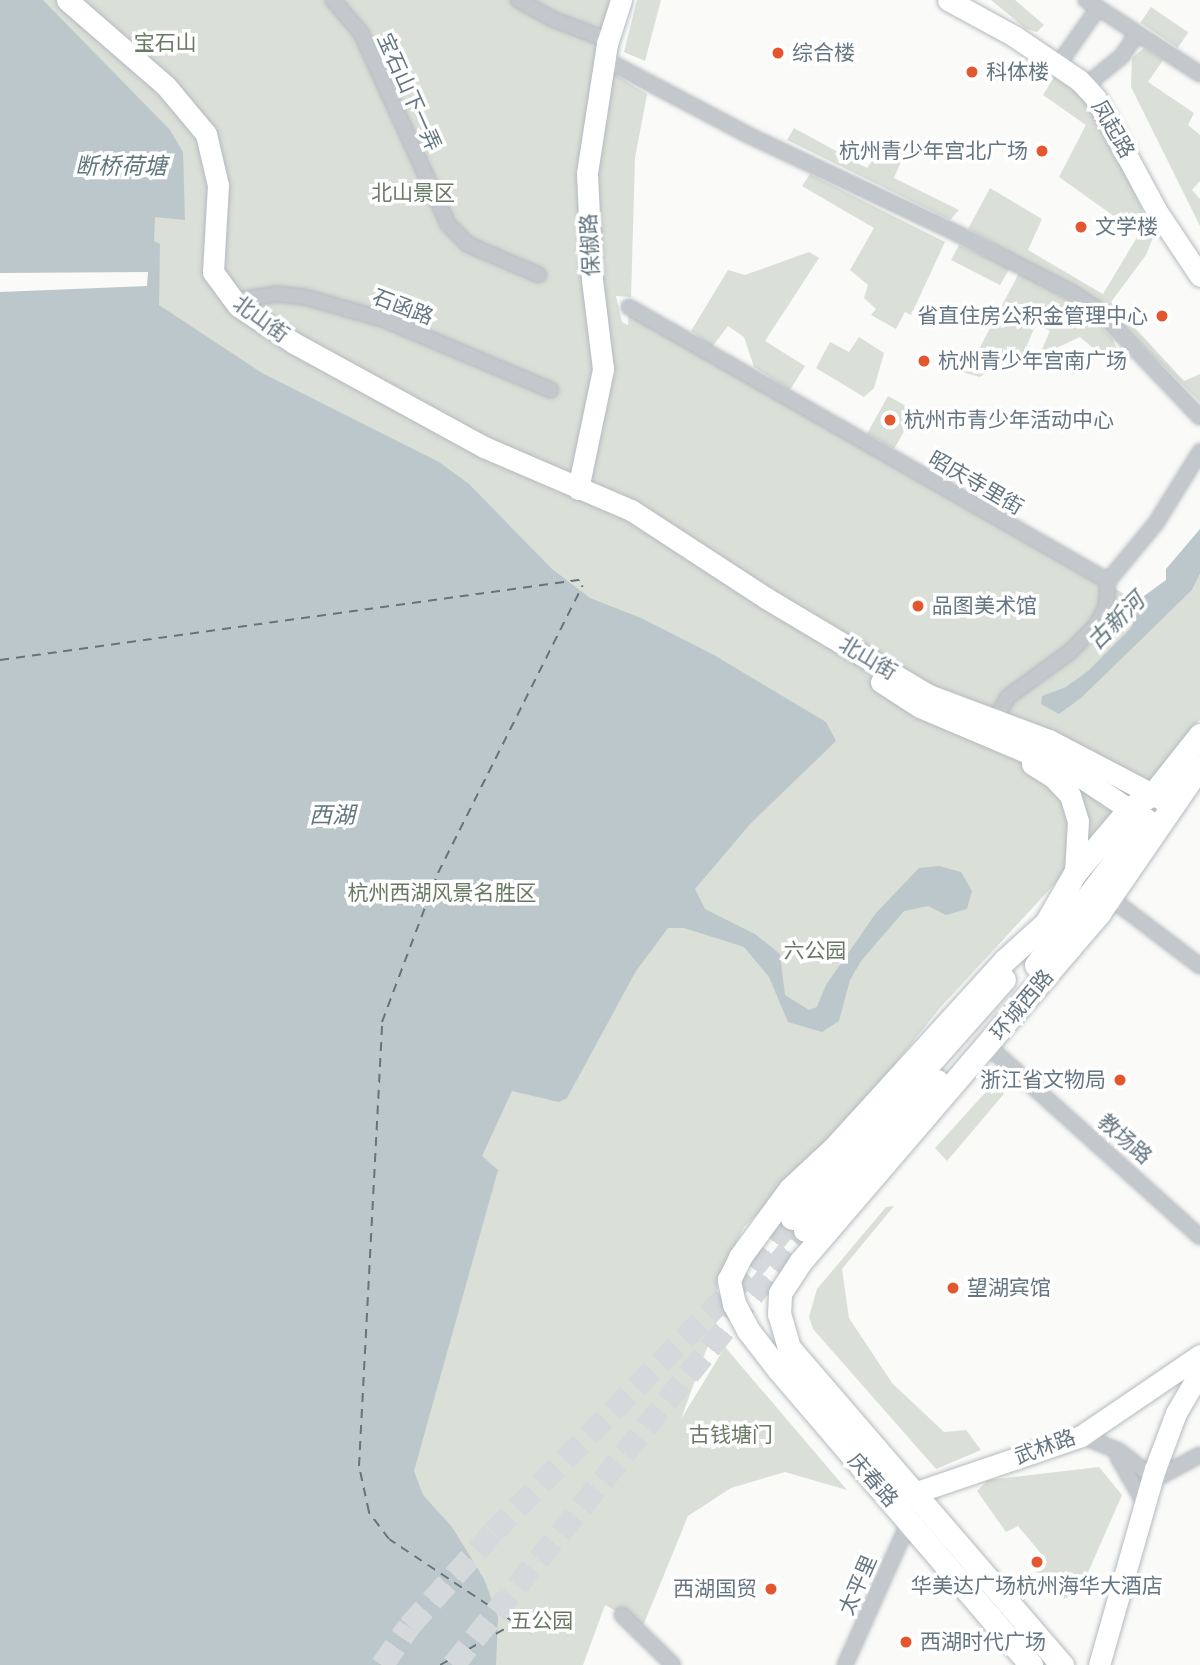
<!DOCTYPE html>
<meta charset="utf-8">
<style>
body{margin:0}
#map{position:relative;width:1200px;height:1665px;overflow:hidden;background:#fafaf8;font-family:Cabin,"Noto Sans SC",sans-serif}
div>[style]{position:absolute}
.green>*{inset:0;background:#dadfd7;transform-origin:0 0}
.water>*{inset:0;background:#bbc7cb}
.pier>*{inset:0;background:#fafaf8}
.ferry>*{height:2px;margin-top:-1px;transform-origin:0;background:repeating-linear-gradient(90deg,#60757c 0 9px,transparent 0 16px)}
.primary-tunnel>*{height:23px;margin-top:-11.5px;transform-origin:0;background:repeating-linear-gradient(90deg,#d5d9db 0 23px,transparent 0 34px)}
.roads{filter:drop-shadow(0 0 2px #b3babf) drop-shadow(0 0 2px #b3babf)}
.street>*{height:14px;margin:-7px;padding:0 7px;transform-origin:7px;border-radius:7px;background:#c3c8cc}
.secondary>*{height:21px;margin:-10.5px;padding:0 10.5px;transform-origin:10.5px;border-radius:10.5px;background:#fff}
.primary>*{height:23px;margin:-11.5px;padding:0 11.5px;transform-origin:11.5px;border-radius:11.5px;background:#fff}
.dots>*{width:19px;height:19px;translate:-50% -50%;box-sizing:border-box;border:4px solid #fff;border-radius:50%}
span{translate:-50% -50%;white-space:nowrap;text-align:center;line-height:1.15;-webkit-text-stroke:7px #fff;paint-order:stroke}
.park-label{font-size:21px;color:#687a64}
.poi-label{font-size:21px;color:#657683}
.left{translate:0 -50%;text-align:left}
.right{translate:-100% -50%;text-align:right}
.street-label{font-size:21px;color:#657683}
.water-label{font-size:23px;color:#60757c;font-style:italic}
</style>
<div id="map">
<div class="green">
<i style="clip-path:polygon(0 0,627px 0,614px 74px,647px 94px,635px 158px,631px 297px,616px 296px,622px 322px,628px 325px,629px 307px,1164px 617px,1192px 590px,1200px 574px,1200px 719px,1160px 768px,1154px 793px,1073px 864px,939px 1009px,841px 1132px,744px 1227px,717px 1284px,718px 1318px,681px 1419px,725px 1347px,847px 1490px,785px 1472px,731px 1488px,688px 1516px,643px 1626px,605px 1605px,583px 1665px,0 1665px)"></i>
<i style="clip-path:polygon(637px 0,661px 0,645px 61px,624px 52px)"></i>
<i style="clip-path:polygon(991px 0,1015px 0,1044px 25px,1037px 32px,1026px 29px)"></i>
<i style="left:1151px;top:7px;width:45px;height:19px;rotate:34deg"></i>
<i style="clip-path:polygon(1144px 48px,1163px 60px,1148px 82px,1194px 113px,1188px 125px,1200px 135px,1200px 181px,1192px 190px,1200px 199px,1200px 226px,1131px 87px,1132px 58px)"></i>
<i style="clip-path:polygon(1054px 77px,1079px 94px,1105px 129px,1154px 235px,1146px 255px,1111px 302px,1184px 381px,1200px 374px,1200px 402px,1100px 303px,968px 229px,990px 188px,1042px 219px,1028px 250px,1103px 294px,1139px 234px,1059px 177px,1086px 125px,1043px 95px)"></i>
<i style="clip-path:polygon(794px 128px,867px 168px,888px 137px,907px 147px,894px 178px,959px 210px,950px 220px,787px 140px)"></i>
<i style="clip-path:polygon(810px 174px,945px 242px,911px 315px,905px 312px,896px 329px,871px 315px,876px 309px,864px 298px,868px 285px,850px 270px,874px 228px,802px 186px)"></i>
<i style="clip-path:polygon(959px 245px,1010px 268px,1000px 285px,951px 260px)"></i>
<i style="clip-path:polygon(809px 252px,819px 258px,765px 341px,805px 366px,790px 390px,754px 367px,744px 337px,728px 326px,712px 347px,691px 331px,728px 270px,745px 275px)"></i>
<i style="clip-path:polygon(1019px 273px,1083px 308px,1113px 339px,1118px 353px,1100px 354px,1080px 337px,1039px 356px,1050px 331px,1036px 324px,1022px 357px,1013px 364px,994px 367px,980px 377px,962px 372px,970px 355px,979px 349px)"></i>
<i style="clip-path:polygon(859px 337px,884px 353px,874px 388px,864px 397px,816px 368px,830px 342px,849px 352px)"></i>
<i style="left:888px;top:396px;width:31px;height:43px;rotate:29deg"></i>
<i style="clip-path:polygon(1003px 1073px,1014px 1082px,947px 1161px,935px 1148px)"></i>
<i style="clip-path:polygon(894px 1206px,842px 1269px,849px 1318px,892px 1383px,944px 1432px,966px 1430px,981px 1450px,936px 1469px,813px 1329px,809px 1317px,817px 1289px,886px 1207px)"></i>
<i style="clip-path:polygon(1099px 1467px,1122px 1495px,1079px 1593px,1063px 1599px,1033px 1568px,1044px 1557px,1018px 1526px,1006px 1532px,977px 1491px,988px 1480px)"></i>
</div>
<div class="water">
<i style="clip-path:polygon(0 0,43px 0,170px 130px,183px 152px,185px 220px,155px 217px,154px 241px,160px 244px,159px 305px,262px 373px,439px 462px,469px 484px,552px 569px,590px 598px,641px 618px,714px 655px,826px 722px,836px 741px,751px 823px,695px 889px,705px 909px,755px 934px,780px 954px,785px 995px,809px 1010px,817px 1007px,826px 985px,876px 913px,919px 868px,939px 866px,961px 872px,972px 891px,967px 909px,946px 915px,928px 906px,904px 911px,861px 961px,850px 980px,839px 1021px,822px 1032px,788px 1022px,769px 977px,744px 947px,684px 928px,668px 928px,636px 971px,567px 1098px,559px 1102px,512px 1091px,482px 1156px,498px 1170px,414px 1471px,423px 1495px,452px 1527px,484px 1579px,498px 1617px,496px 1665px,0 1665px)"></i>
<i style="clip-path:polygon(1200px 529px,1200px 574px,1192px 590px,1081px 698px,1059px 714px,1041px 704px,1042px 696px,1066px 687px,1088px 671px,1131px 628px,1144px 596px,1166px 580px,1166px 569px)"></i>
</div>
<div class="pier">
<i style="clip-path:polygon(148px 272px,147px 286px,0 292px,0 273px)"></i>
</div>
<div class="ferry">
<i style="left:0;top:660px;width:591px;rotate:-7.88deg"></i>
<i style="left:440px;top:1665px;width:86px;rotate:-29.2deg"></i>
<i style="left:515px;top:1623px;width:151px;rotate:-146.3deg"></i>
<i style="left:389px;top:1539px;width:34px;rotate:-127deg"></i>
<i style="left:369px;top:1512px;width:47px;rotate:-102.3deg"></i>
<i style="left:359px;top:1466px;width:445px;rotate:-87deg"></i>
<i style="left:382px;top:1022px;width:159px;rotate:-69.4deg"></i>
<i style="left:438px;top:873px;width:322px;rotate:-63.3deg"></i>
</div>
<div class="primary-tunnel">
<i style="left:382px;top:1665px;width:47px;rotate:-55.3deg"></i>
<i style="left:409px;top:1626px;width:126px;rotate:-48.2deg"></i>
<i style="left:493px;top:1532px;width:371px;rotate:-45.4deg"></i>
<i style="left:753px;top:1268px;width:63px;rotate:-52deg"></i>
<i style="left:453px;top:1665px;width:560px;rotate:-51.02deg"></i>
</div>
<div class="roads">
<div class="street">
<i style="left:333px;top:0;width:43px;rotate:49.7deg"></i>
<i style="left:361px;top:33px;width:210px;rotate:65.5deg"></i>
<i style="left:448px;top:224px;width:28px;rotate:46deg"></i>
<i style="left:467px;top:244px;width:78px;rotate:23.3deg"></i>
<i style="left:518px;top:0;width:39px;rotate:29deg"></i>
<i style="left:552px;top:19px;width:60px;rotate:20.6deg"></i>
<i style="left:1086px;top:0;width:136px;rotate:33deg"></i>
<i style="left:604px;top:59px;width:163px;rotate:27.8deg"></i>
<i style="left:748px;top:135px;width:232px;rotate:25.2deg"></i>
<i style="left:958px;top:234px;width:131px;rotate:27.3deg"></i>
<i style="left:1074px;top:294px;width:27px;rotate:33deg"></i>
<i style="left:1097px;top:309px;width:149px;rotate:46.4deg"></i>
<i style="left:1058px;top:65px;width:70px;rotate:-54.9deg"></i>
<i style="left:1085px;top:86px;width:48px;rotate:-39deg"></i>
<i style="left:1122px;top:56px;width:27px;rotate:-56deg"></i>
<i style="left:238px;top:306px;width:6px;rotate:-81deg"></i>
<i style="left:239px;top:300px;width:38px;rotate:-9deg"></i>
<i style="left:277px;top:294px;width:28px;rotate:6deg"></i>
<i style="left:305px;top:297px;width:83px;rotate:16deg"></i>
<i style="left:385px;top:320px;width:180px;rotate:22.9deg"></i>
<i style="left:629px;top:307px;width:552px;rotate:29.77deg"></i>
<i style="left:1108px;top:581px;width:26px;rotate:94deg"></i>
<i style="left:1106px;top:607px;width:21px;rotate:119deg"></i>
<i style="left:1096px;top:625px;width:36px;rotate:134deg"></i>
<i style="left:1071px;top:651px;width:78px;rotate:143.9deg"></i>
<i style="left:1008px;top:697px;width:24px;rotate:120deg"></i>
<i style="left:1108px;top:581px;width:75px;rotate:-50.4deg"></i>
<i style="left:1156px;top:523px;width:84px;rotate:-58.2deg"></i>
<i style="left:1109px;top:897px;width:114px;rotate:37.2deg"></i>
<i style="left:988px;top:1046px;width:285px;rotate:42deg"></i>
<i style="left:1081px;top:1436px;width:41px;rotate:21.5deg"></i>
<i style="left:1119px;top:1451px;width:46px;rotate:37.9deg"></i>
<i style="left:1155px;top:1479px;width:51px;rotate:-28.1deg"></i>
<i style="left:1118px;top:1457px;width:56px;rotate:60.3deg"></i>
<i style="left:622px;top:1615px;width:71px;rotate:44.4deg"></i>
<i style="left:845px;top:1665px;width:157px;rotate:-65.9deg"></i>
</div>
<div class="secondary">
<i style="left:67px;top:0;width:131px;rotate:41deg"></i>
<i style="left:166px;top:86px;width:62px;rotate:50.2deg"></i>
<i style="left:206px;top:134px;width:52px;rotate:76.8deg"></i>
<i style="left:218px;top:185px;width:87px;rotate:93.3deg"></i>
<i style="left:213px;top:272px;width:42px;rotate:53.7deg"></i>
<i style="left:238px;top:306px;width:67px;rotate:33.5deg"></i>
<i style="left:294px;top:343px;width:217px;rotate:28.7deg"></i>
<i style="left:484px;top:447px;width:160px;rotate:23.2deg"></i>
<i style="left:631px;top:510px;width:161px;rotate:33.1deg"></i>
<i style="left:766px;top:598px;width:190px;rotate:30.8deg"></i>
<i style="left:929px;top:695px;width:128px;rotate:20.6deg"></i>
<i style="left:1049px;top:740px;width:131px;rotate:27.7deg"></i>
<i style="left:948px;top:0;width:75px;rotate:28.6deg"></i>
<i style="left:1014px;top:36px;width:78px;rotate:34.1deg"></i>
<i style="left:1079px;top:80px;width:23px;rotate:47deg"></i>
<i style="left:1095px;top:97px;width:128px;rotate:61.6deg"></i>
<i style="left:1156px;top:210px;width:79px;rotate:56.3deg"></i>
<i style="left:578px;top:489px;width:123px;rotate:-78.2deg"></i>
<i style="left:603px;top:369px;width:90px;rotate:-97deg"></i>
<i style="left:592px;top:280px;width:107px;rotate:-92.7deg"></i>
<i style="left:587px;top:173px;width:131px;rotate:-81.2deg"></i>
<i style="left:607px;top:44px;width:46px;rotate:-72.3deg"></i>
<i style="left:881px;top:682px;width:46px;rotate:32.7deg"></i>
<i style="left:920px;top:707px;width:166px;rotate:23deg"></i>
<i style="left:1073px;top:772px;width:67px;rotate:33.5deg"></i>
<i style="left:1032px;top:764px;width:26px;rotate:32deg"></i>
<i style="left:1054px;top:778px;width:23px;rotate:47deg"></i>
<i style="left:1070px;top:795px;width:27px;rotate:73deg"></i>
<i style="left:1078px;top:821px;width:52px;rotate:93.3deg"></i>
<i style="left:914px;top:1493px;width:176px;rotate:-18.8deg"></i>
<i style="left:1081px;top:1436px;width:144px;rotate:-34.2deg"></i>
<i style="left:1099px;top:1665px;width:204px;rotate:-74.1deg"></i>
<i style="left:1155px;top:1469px;width:60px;rotate:-69.4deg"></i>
<i style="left:1176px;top:1413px;width:48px;rotate:-59.7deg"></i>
</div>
<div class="primary">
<i style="left:1036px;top:965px;width:182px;rotate:-52.8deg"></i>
<i style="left:792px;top:1218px;width:319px;rotate:-48.4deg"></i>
<i style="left:805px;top:1230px;width:199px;rotate:-48.5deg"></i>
<i style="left:1031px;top:1665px;width:389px;rotate:-130.5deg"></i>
<i style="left:778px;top:1369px;width:49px;rotate:-127.6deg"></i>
<i style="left:748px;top:1330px;width:30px;rotate:-118deg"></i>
<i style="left:734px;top:1304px;width:25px;rotate:-102deg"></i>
<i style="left:729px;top:1280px;width:25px;rotate:-64deg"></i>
<i style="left:740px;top:1257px;width:84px;rotate:-53.7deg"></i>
<i style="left:790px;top:1189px;width:60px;rotate:-43deg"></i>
<i style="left:834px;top:1148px;width:253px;rotate:-47.7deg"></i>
<i style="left:1004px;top:961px;width:57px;rotate:-42.1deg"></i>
<i style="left:1046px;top:923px;width:58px;rotate:-59.9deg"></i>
<i style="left:1075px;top:873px;width:84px;rotate:-49.8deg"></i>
<i style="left:1129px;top:809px;width:30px;rotate:-33deg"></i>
<i style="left:1154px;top:793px;width:74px;rotate:-51.6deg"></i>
<i style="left:1062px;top:1665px;width:418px;rotate:-130.7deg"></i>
<i style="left:789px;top:1348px;width:35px;rotate:-106deg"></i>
<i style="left:779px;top:1314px;width:21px;rotate:-87deg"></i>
<i style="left:780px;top:1293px;width:38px;rotate:-57deg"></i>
<i style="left:801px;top:1261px;width:458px;rotate:-49.4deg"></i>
<i style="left:1099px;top:913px;width:178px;rotate:-55.5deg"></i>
</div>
</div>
<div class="dots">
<i style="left:778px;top:53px;background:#e4572e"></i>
<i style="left:972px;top:72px;background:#e4572e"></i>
<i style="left:1042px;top:151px;background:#e4572e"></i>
<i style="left:1081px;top:227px;background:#e4572e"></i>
<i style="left:1162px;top:316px;background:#e4572e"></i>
<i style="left:924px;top:361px;background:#e4572e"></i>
<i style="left:890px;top:420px;background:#e4572e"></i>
<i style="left:918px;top:606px;background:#e4572e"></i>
<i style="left:1120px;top:1080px;background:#e4572e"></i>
<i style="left:953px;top:1288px;background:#e4572e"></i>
<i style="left:1037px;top:1562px;background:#e4572e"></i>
<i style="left:771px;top:1589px;background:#e4572e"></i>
<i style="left:906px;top:1642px;background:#e4572e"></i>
</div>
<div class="park-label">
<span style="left:165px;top:43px">宝石山</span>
<span style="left:413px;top:193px">北山景区</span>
<span style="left:442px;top:893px">杭州西湖风景名胜区</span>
<span style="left:815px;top:951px">六公园</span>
<span style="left:731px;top:1435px">古钱塘门</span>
<span style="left:542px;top:1621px">五公园</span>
</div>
<div class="poi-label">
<span class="left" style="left:792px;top:53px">综合楼</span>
<span class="left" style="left:986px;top:72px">科体楼</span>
<span class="right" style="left:1028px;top:151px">杭州青少年宫北广场</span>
<span class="left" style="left:1095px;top:227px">文学楼</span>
<span class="right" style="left:1148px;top:316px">省直住房公积金管理中心</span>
<span class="left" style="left:938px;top:361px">杭州青少年宫南广场</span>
<span class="left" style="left:904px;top:420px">杭州市青少年活动中心</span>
<span class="left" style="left:932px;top:606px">品图美术馆</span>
<span class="right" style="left:1106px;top:1080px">浙江省文物局</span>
<span class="left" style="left:967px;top:1288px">望湖宾馆</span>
<span style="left:1037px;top:1586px">华美达广场杭州海华大酒店</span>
<span class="right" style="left:757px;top:1589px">西湖国贸</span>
<span class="left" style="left:920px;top:1642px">西湖时代广场</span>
</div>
<div class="street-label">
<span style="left:409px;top:92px;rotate:66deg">宝石山下一弄</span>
<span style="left:1113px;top:129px;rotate:60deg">凤起路</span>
<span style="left:590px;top:245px;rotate:-93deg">保俶路</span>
<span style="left:403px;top:307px;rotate:21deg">石函路</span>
<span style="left:261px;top:319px;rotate:36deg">北山街</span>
<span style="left:976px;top:483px;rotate:30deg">昭庆寺里街</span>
<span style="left:868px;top:658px;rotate:31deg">北山街</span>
<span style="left:1022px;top:1005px;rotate:-50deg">环城西路</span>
<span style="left:1125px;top:1139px;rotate:41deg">教场路</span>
<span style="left:1045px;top:1447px;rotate:-20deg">武林路</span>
<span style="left:873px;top:1480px;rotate:49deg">庆春路</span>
<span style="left:858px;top:1585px;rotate:-66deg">太平里</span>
</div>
<div class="water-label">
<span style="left:121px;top:166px">断桥荷塘</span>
<span style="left:1116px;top:621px;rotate:-45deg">古新河</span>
<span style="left:332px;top:815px">西湖</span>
</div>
</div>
